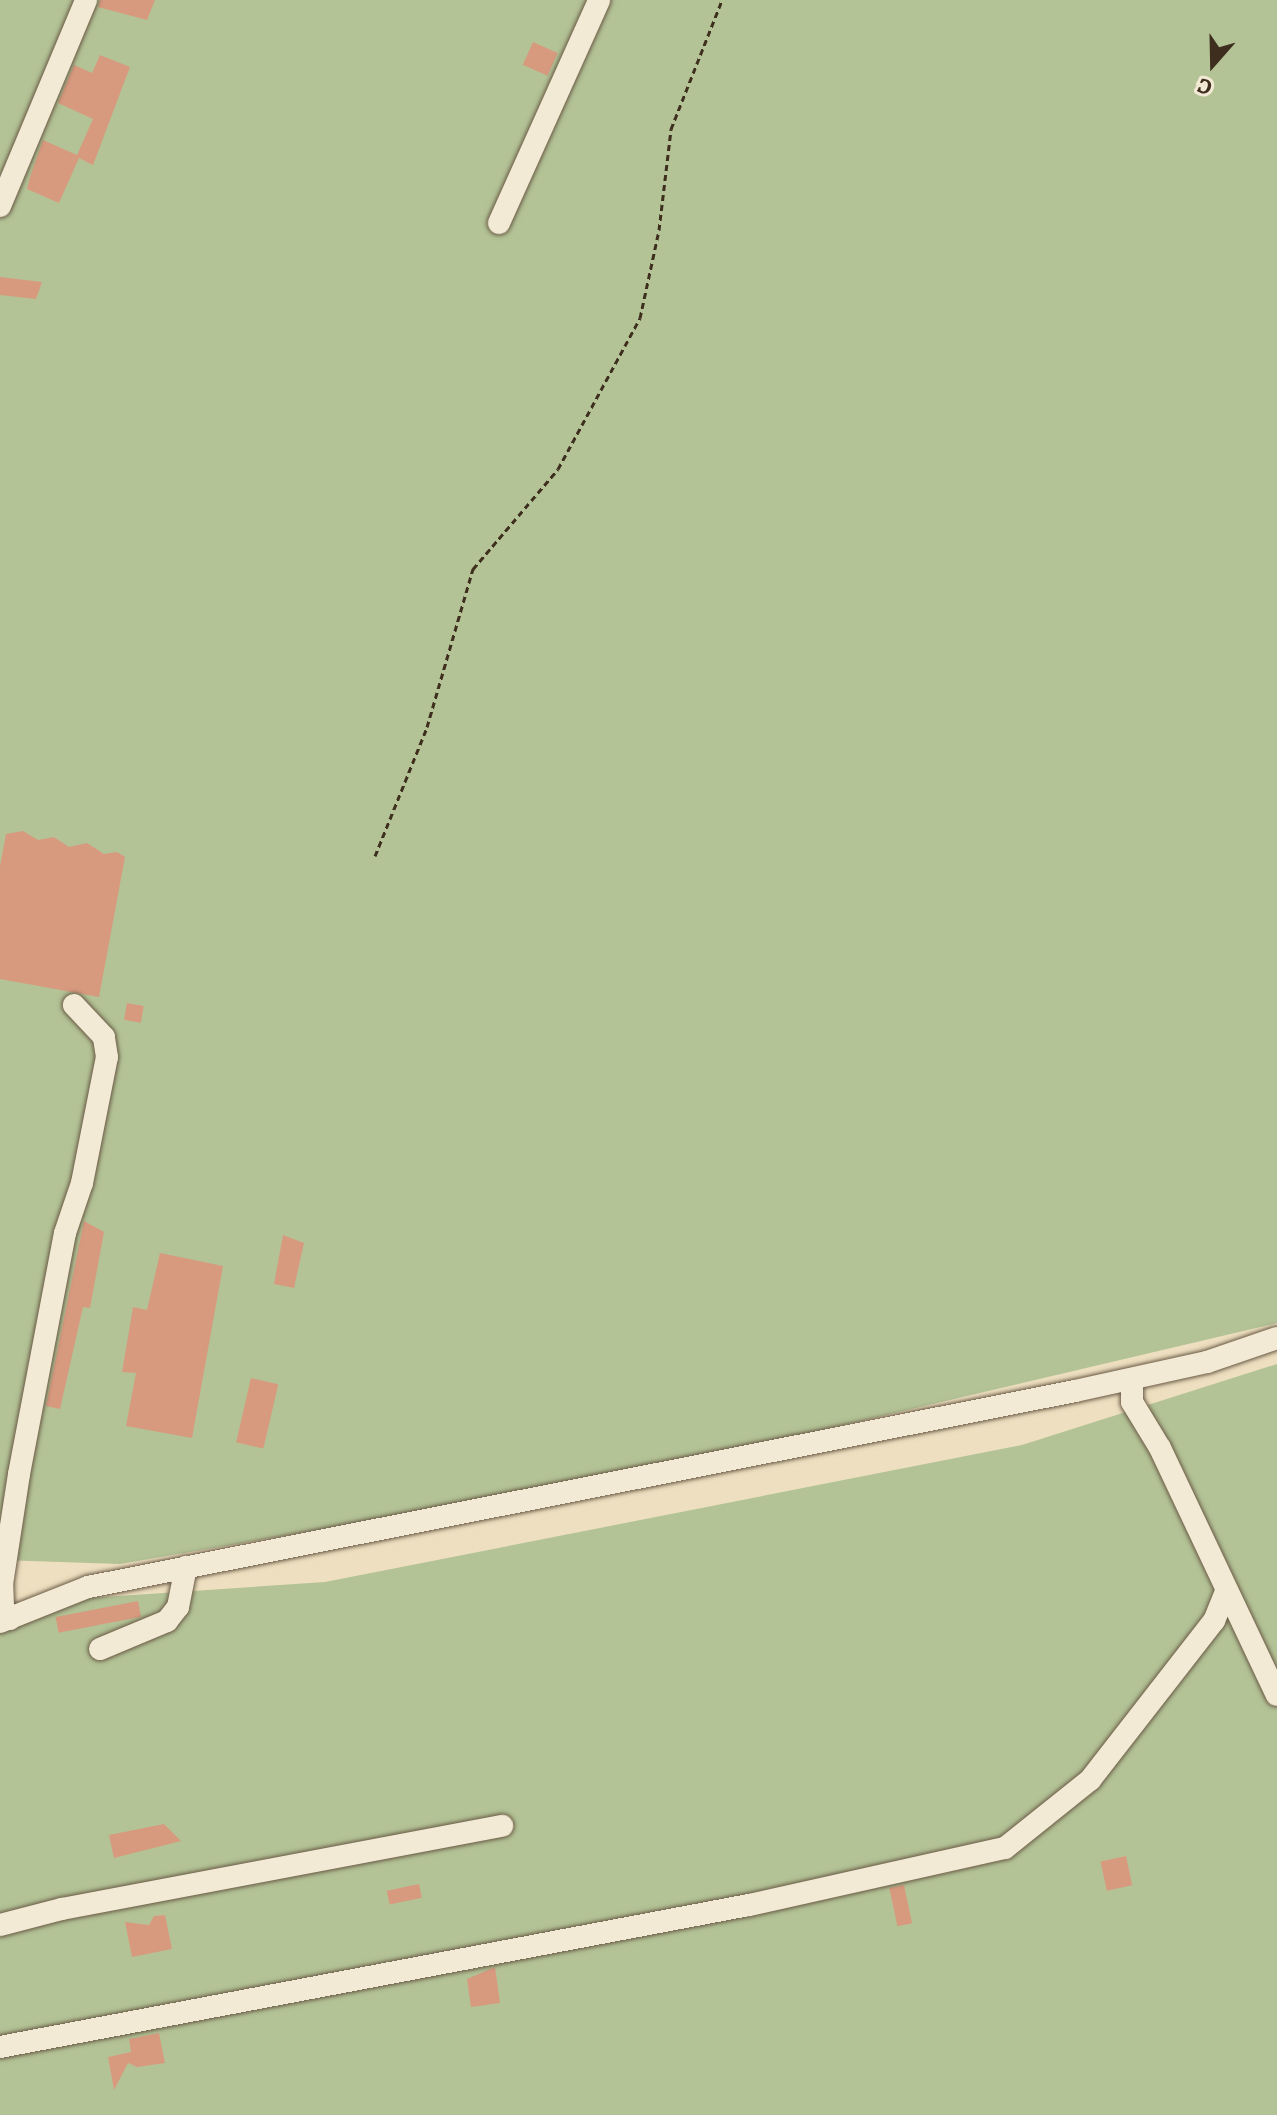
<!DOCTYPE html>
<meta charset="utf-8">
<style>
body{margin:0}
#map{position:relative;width:1277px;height:2115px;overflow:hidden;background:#eddfbf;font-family:Alegreya,serif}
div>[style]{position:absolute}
.green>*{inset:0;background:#b3c396}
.building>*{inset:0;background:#d89a7f;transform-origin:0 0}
.path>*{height:3px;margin-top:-1.5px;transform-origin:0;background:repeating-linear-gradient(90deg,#3e2e1d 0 6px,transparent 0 10px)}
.roads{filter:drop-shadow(0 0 2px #6a5a46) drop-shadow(0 0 2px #6a5a46)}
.minor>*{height:22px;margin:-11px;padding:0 11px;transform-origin:11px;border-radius:11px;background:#f3ead5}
span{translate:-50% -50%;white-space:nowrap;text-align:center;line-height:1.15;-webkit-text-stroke:6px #f3ead5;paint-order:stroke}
.north{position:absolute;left:1173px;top:24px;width:80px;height:80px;-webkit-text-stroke:6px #f3ead5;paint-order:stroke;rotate:200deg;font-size:22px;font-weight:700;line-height:32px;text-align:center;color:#3e2e1d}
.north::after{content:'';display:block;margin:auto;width:28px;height:36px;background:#3e2e1d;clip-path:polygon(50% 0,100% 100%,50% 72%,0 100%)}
</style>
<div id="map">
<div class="green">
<i style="clip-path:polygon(0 0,1277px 0,1277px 1323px,746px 1448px,423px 1512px,120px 1564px,0 1560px)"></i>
<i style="clip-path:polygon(1277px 1364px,1277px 2115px,0 2115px,0 1604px,325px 1582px,1022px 1445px)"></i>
</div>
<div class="building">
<i style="clip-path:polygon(100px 0,155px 0,147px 20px,98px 7px)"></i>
<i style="left:533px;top:42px;width:27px;height:25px;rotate:24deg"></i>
<i style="clip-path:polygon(100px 55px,130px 67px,93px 165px,79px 158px,59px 203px,27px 189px,30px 177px,43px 140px,77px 155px,93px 119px,58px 103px,74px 65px,92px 73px)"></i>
<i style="clip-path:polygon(0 277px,42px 282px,36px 299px,0 295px)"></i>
<i style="clip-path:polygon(23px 831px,38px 840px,54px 837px,69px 847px,87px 843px,104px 854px,117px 852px,125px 857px,99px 997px,0 979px,0 866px,6px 834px)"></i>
<i style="left:127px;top:1003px;width:17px;height:17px;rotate:10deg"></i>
<i style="clip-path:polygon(84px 1221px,104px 1232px,90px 1308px,83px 1307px,60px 1409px,46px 1406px)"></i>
<i style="clip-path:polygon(283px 1235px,304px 1243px,294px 1288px,274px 1284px)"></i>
<i style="clip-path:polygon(160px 1253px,223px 1266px,192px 1438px,126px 1426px,136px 1373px,122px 1372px,133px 1307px,147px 1310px)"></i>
<i style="left:251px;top:1378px;width:28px;height:66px;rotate:13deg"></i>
<i style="left:138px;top:1601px;width:16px;height:84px;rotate:79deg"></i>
<i style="clip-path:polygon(164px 1824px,181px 1841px,114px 1858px,109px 1835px)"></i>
<i style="left:1126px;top:1856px;width:30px;height:26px;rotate:78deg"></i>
<i style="left:419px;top:1884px;width:14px;height:33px;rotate:78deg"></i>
<i style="left:904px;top:1885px;width:39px;height:15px;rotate:78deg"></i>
<i style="clip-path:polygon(165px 1915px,172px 1949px,132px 1957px,125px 1922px,149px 1925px,154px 1916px)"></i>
<i style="clip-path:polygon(495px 1967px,500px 2003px,471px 2007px,467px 1979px)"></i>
<i style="clip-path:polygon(159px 2033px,165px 2063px,137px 2067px,128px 2063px,114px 2090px,108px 2057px,131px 2052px,129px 2039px)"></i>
</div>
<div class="path">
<i style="left:375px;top:856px;width:139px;rotate:-68deg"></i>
<i style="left:427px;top:727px;width:165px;rotate:-73.8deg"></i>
<i style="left:473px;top:569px;width:131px;rotate:-49.6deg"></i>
<i style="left:558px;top:469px;width:172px;rotate:-61.5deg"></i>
<i style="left:640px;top:318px;width:90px;rotate:-77.8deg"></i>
<i style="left:659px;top:230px;width:102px;rotate:-83.2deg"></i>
<i style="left:671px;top:129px;width:139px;rotate:-68.4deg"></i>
</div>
<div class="roads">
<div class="minor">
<i style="left:0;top:206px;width:223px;rotate:-67.3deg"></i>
<i style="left:499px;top:223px;width:244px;rotate:-65.8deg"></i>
<i style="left:1132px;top:1379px;width:23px;rotate:90deg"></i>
<i style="left:1132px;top:1402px;width:54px;rotate:58.7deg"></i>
<i style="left:1160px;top:1448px;width:273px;rotate:64.7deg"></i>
<i style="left:10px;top:1619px;width:14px;rotate:-120deg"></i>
<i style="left:3px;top:1607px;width:23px;rotate:-92deg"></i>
<i style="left:2px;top:1584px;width:111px;rotate:-81.2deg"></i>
<i style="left:19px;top:1474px;width:245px;rotate:-79.2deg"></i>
<i style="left:65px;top:1233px;width:53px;rotate:-71.2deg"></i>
<i style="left:82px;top:1183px;width:128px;rotate:-78.8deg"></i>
<i style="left:107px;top:1057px;width:20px;rotate:-99deg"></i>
<i style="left:104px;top:1037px;width:44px;rotate:-133.2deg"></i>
<i style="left:0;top:1622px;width:95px;rotate:-21.7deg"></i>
<i style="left:88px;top:1587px;width:1006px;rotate:-11.23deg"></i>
<i style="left:1075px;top:1391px;width:135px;rotate:-12.4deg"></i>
<i style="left:1207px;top:1362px;width:74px;rotate:-18.9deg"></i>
<i style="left:100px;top:1649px;width:73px;rotate:-22.7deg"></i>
<i style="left:167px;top:1621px;width:18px;rotate:-52deg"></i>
<i style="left:178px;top:1607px;width:41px;rotate:-78.7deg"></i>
<i style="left:0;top:1925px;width:64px;rotate:-14.5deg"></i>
<i style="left:62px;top:1909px;width:448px;rotate:-10.7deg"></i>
<i style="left:0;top:2047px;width:762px;rotate:-10.74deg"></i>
<i style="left:749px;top:1905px;width:262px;rotate:-12.6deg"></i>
<i style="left:1005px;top:1848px;width:109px;rotate:-38.7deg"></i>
<i style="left:1090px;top:1780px;width:202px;rotate:-52.1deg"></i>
<i style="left:1214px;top:1621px;width:31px;rotate:-68deg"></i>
</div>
</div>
<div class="north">С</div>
</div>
